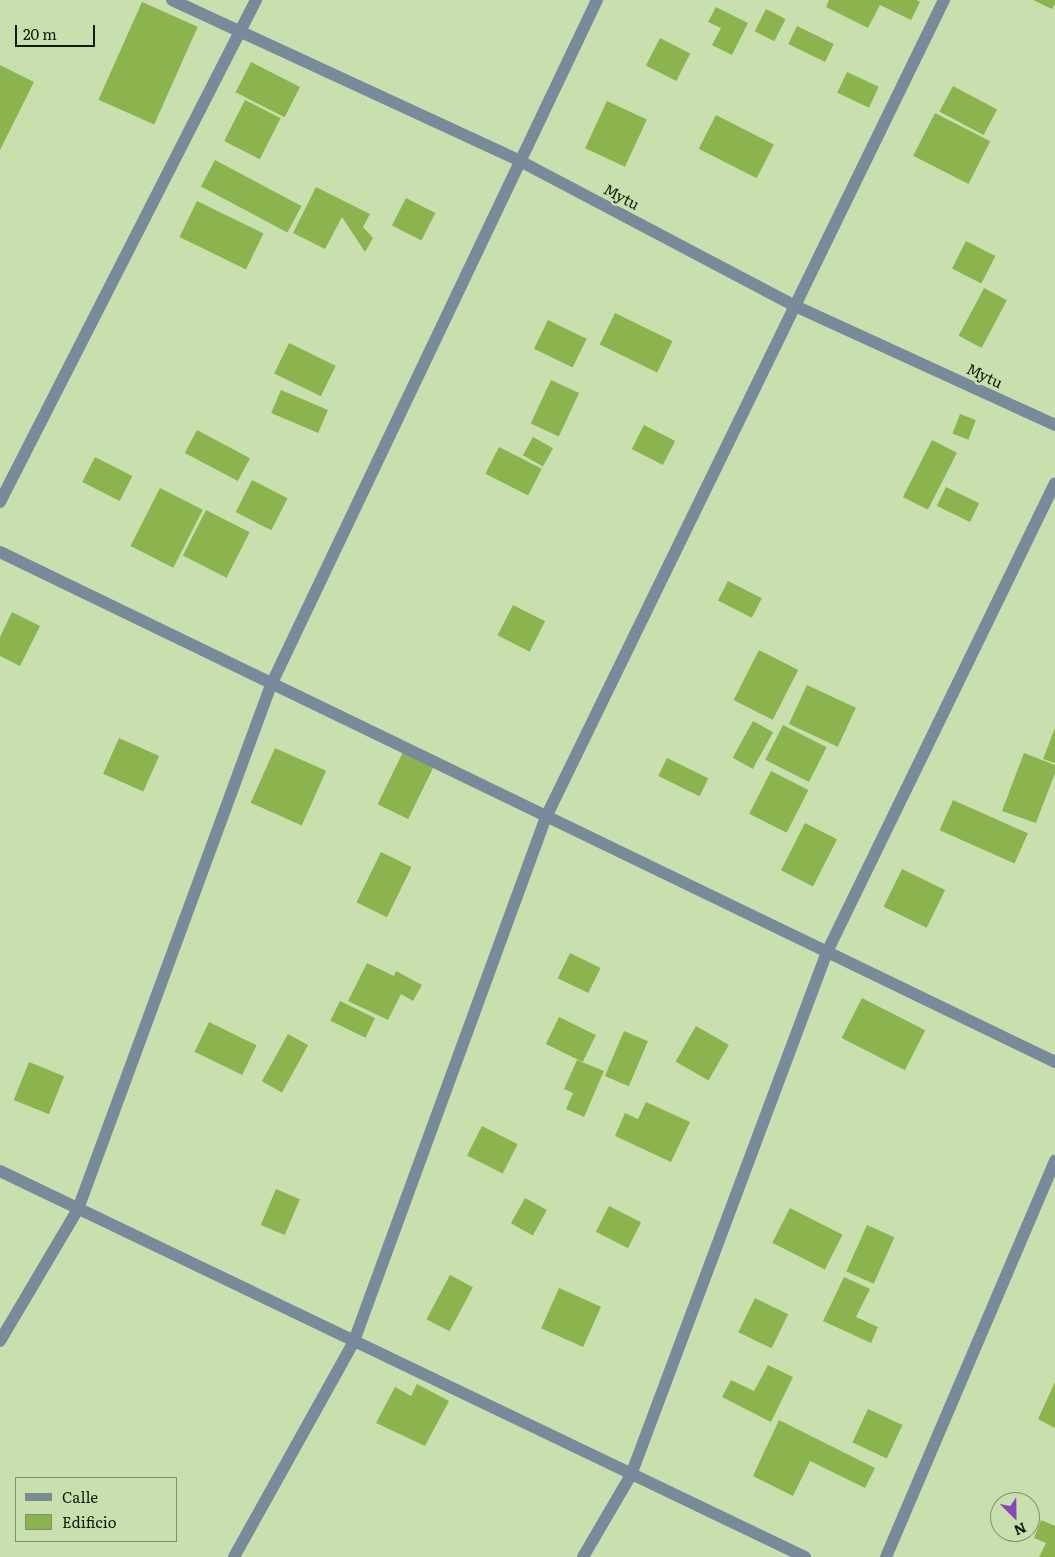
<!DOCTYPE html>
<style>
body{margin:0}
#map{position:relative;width:1055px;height:1557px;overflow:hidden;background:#c9e0ae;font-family:Literata,serif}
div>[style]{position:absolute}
.building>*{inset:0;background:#8bb44f;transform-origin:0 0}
.minor>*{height:12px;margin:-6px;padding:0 6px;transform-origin:6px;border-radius:6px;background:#798a9b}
span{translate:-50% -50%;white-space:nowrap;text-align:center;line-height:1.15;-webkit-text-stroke:5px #c9e0ae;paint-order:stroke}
.street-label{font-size:15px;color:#121a08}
.legend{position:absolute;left:15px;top:1477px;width:162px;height:65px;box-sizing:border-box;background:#c9e0ae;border:1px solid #80916c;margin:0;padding:6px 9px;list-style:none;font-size:15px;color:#121a08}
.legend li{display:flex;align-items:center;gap:10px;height:25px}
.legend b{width:25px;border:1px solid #80916c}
.north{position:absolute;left:990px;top:1492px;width:50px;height:50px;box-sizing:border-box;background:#c9e0ae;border:1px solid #80916c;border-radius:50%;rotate:157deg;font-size:14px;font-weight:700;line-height:20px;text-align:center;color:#121a08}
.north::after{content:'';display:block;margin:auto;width:18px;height:22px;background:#8946ba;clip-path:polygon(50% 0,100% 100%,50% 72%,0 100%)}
.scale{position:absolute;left:15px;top:25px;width:80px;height:22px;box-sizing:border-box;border:2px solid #121a08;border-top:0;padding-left:6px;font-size:15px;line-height:18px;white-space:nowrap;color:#121a08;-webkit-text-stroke:4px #c9e0ae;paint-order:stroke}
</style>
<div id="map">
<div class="building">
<i style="clip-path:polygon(829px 0,917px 0,920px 2px,911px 20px,880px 5px,868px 28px,826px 7px)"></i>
<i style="clip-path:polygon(1033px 0,1055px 0,1055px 4px,1052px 9px)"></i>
<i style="left:142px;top:2px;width:61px;height:107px;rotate:24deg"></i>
<i style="clip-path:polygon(716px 7px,748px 23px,732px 55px,712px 45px,721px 28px,708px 22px)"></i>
<i style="left:766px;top:9px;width:22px;height:25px;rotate:27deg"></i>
<i style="left:797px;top:26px;width:41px;height:20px;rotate:26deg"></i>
<i style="left:660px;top:38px;width:34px;height:31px;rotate:27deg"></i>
<i style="left:251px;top:62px;width:55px;height:34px;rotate:27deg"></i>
<i style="clip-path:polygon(0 65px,34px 82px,0 150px)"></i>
<i style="left:847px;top:72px;width:35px;height:23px;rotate:25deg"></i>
<i style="left:953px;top:86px;width:50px;height:29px;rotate:28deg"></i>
<i style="left:245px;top:100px;width:40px;height:46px;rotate:27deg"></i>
<i style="left:607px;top:101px;width:44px;height:52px;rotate:25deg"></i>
<i style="left:935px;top:113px;width:62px;height:48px;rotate:27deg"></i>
<i style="left:716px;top:115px;width:65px;height:38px;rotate:27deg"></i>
<i style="left:215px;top:160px;width:98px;height:30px;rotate:28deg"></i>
<i style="clip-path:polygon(316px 187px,370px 214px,363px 227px,373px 238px,365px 252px,342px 217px,325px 249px,293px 233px)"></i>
<i style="left:406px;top:198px;width:33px;height:31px;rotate:27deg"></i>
<i style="left:197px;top:201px;width:74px;height:40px;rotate:26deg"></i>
<i style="left:966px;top:241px;width:33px;height:31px;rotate:27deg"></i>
<i style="left:984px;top:288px;width:26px;height:54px;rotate:28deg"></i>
<i style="left:615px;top:313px;width:64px;height:35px;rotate:26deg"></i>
<i style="left:548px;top:320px;width:43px;height:32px;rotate:26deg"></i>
<i style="left:289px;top:343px;width:52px;height:34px;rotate:26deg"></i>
<i style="left:551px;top:380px;width:31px;height:48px;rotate:25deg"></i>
<i style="left:281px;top:390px;width:51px;height:25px;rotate:23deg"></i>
<i style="left:960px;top:414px;width:17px;height:21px;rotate:21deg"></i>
<i style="left:644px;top:425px;width:35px;height:27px;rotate:27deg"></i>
<i style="left:197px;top:430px;width:60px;height:26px;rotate:28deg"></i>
<i style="left:533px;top:437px;width:23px;height:21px;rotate:29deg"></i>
<i style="left:932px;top:440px;width:28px;height:64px;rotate:27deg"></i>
<i style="left:499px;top:447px;width:48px;height:30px;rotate:27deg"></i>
<i style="left:95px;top:457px;width:42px;height:28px;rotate:27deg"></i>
<i style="left:252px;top:480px;width:40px;height:36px;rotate:27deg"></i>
<i style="left:946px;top:487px;width:37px;height:21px;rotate:26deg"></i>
<i style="left:160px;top:488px;width:48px;height:65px;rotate:27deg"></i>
<i style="left:206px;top:510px;width:49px;height:51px;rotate:27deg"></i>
<i style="left:728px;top:581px;width:38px;height:22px;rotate:27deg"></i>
<i style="left:513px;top:605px;width:36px;height:34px;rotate:27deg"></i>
<i style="clip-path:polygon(12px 612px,40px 626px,20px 666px,0 656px,0 637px)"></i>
<i style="left:759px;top:650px;width:44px;height:56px;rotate:27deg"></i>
<i style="left:807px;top:685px;width:54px;height:43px;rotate:25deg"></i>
<i style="left:753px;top:721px;width:23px;height:42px;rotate:29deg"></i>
<i style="left:783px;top:725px;width:49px;height:39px;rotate:27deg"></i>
<i style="clip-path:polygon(1055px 728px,1055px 763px,1043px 759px)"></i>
<i style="left:119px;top:738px;width:44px;height:39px;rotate:24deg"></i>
<i style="left:275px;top:748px;width:56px;height:60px;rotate:24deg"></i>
<i style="left:403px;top:752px;width:34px;height:58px;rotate:26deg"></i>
<i style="clip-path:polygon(1024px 753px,1055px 765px,1055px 773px,1036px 823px,1002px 811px)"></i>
<i style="left:667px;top:758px;width:46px;height:20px;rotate:26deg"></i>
<i style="left:771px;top:771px;width:42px;height:48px;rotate:27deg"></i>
<i style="left:953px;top:800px;width:82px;height:33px;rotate:24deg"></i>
<i style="left:805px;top:823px;width:36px;height:53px;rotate:27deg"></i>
<i style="left:381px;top:852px;width:34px;height:56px;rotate:26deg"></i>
<i style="left:902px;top:869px;width:48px;height:42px;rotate:26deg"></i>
<i style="left:570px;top:953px;width:34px;height:28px;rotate:26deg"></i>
<i style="clip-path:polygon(367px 963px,394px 976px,396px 971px,422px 985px,413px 1001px,401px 994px,388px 1020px,348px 1001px)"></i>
<i style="left:862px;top:998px;width:71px;height:45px;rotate:27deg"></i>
<i style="left:340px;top:1001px;width:39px;height:22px;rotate:26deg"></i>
<i style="left:559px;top:1017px;width:41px;height:30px;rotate:26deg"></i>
<i style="left:209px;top:1022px;width:53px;height:33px;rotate:26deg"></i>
<i style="left:696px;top:1026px;width:38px;height:41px;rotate:30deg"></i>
<i style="left:624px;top:1031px;width:26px;height:49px;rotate:23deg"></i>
<i style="left:288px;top:1034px;width:23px;height:54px;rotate:29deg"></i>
<i style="clip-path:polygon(577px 1060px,604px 1071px,584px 1117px,566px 1109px,573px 1093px,564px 1089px)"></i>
<i style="left:29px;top:1062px;width:38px;height:41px;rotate:22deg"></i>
<i style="clip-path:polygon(646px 1102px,690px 1122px,671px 1162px,615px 1136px,625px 1113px,638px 1119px)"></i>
<i style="left:482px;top:1126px;width:40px;height:33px;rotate:27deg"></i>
<i style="left:276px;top:1189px;width:26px;height:39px;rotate:23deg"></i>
<i style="left:525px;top:1198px;width:25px;height:29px;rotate:29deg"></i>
<i style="left:609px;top:1206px;width:36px;height:29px;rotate:27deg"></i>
<i style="left:790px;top:1208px;width:59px;height:39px;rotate:27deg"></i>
<i style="left:867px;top:1225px;width:30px;height:51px;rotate:24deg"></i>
<i style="left:450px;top:1275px;width:26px;height:50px;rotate:28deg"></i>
<i style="clip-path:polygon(844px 1277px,870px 1289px,856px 1317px,878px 1327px,871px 1343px,823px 1321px)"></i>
<i style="left:559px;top:1288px;width:46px;height:44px;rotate:24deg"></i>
<i style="left:755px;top:1298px;width:37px;height:38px;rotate:26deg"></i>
<i style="clip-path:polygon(768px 1365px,793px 1377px,771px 1422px,722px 1397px,731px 1380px,754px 1391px)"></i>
<i style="clip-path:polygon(1055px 1382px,1055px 1428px,1038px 1419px)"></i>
<i style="clip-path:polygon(417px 1384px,449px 1401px,425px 1446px,376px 1423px,395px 1387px,411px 1396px)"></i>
<i style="left:868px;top:1409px;width:38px;height:37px;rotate:25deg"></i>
<i style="clip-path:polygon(779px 1420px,875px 1468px,865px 1488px,810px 1461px,793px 1496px,753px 1476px)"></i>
<i style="clip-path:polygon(1041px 1520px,1055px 1526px,1055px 1557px,1039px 1557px,1046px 1543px,1034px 1538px)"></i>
</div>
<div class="minor">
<i style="left:172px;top:0;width:383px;rotate:24.8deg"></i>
<i style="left:520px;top:161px;width:309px;rotate:27.8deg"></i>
<i style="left:793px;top:305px;width:288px;rotate:24.6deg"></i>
<i style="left:0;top:502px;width:564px;rotate:-62.98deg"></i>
<i style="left:0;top:552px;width:1172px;rotate:25.8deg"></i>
<i style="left:0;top:1171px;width:893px;rotate:25.62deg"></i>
<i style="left:0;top:1341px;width:153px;rotate:-59.4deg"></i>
<i style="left:78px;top:1209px;width:558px;rotate:-69.78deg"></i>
<i style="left:271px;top:685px;width:759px;rotate:-64.55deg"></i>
<i style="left:234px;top:1557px;width:247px;rotate:-60.9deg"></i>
<i style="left:354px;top:1341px;width:558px;rotate:-69.88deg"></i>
<i style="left:546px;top:817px;width:909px;rotate:-64.03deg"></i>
<i style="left:583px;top:1557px;width:95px;rotate:-59.7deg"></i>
<i style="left:631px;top:1475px;width:559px;rotate:-69.46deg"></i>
<i style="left:827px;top:952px;width:521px;rotate:-64.07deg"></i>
<i style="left:886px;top:1557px;width:431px;rotate:-66.9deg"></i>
</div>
<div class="street-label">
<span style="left:622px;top:196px;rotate:28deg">Mytu</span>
<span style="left:985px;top:375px;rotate:25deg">Mytu</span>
</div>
<ul class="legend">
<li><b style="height:6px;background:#798a9b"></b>Calle</li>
<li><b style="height:14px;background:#8bb44f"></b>Edificio</li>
</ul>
<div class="north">N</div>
<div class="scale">20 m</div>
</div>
